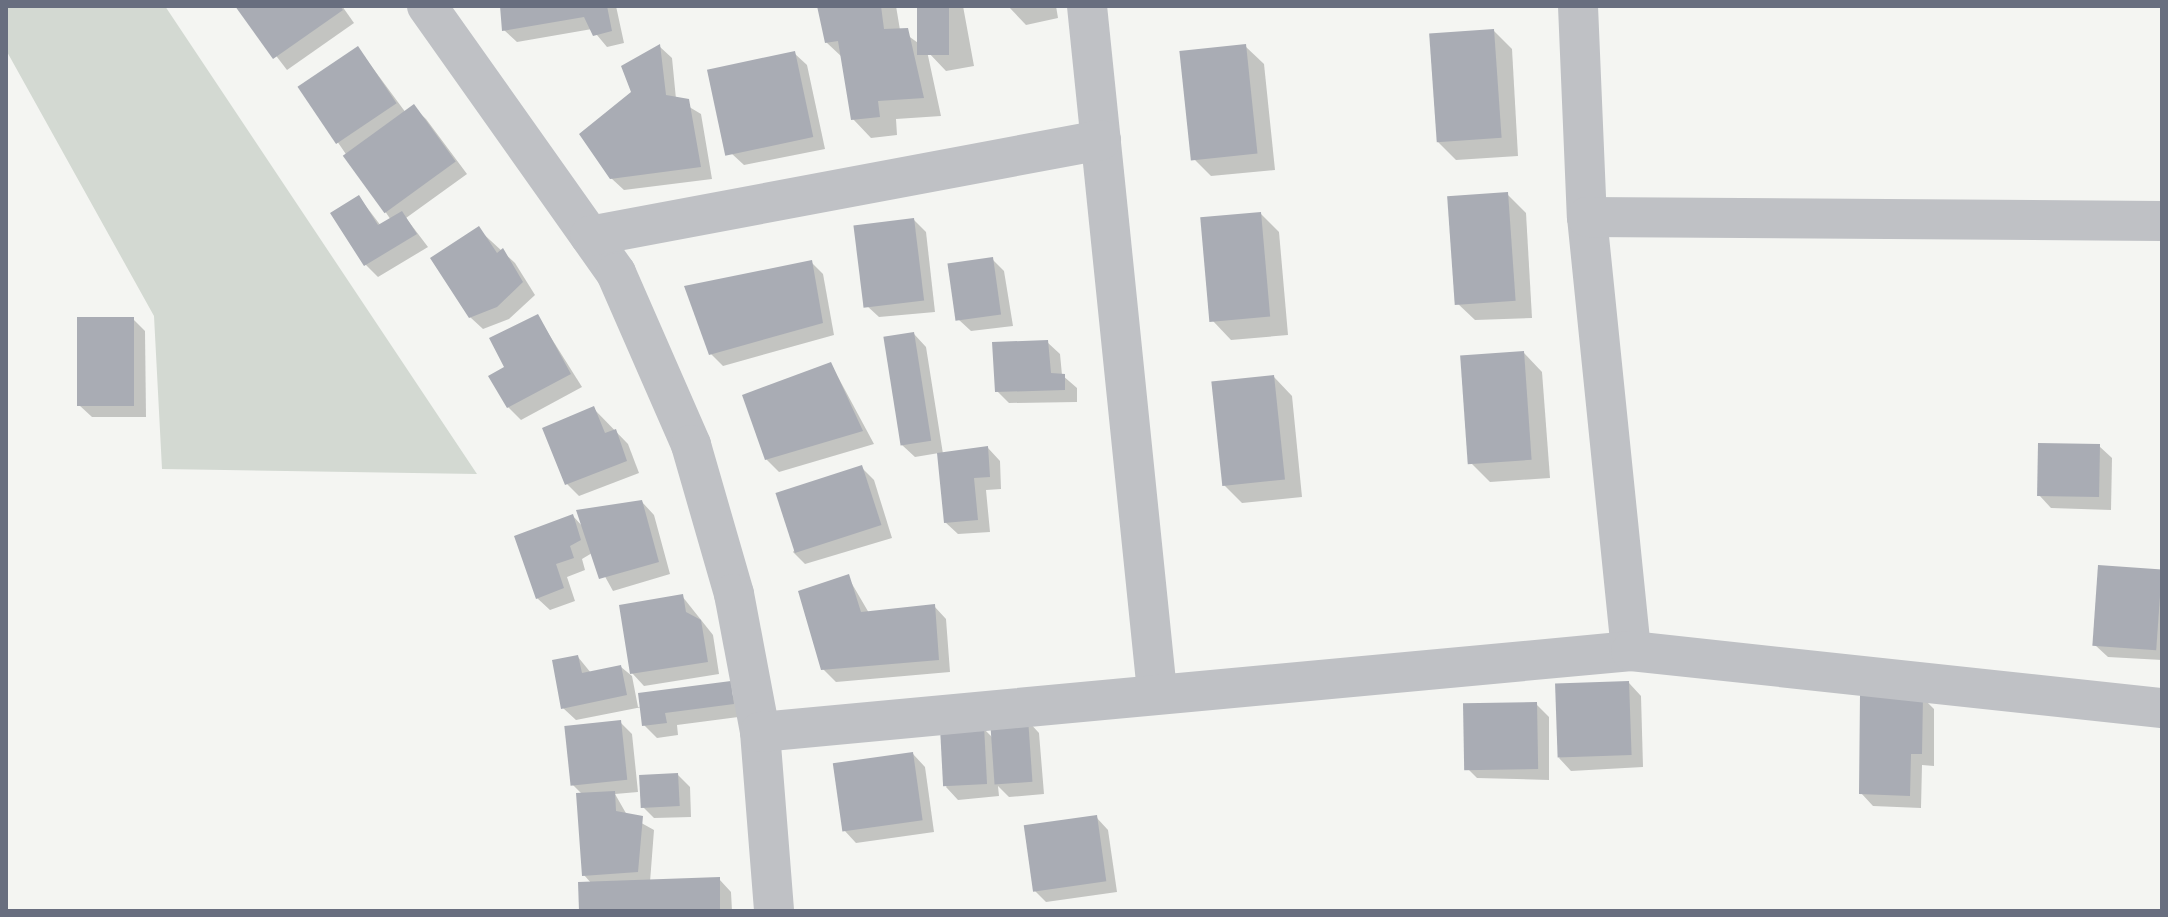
<!DOCTYPE html>
<style>
body{margin:0}
#map{position:relative;width:2168px;height:917px;overflow:hidden;background:#f4f5f2;font-family:"Exo 2",sans-serif}
div>[style]{position:absolute}
.green>*{inset:0;background:#d3d9d2}
.shadow>*{inset:0;background:#0003}
.building>*{inset:0;background:#a9acb4;transform-origin:0 0}
.minor>*{height:40px;margin:-20px;padding:0 20px;transform-origin:20px;border-radius:20px;background:#bfc1c5}
span{translate:-50% -50%;white-space:nowrap;text-align:center;line-height:1.15;-webkit-text-stroke:8px #fff;paint-order:stroke}
.frame{position:absolute;inset:0;border:8px solid #686e7f;pointer-events:none}
</style>
<div id="map">
<div class="green">
<i style="clip-path:polygon(6px 6px,165px 6px,477px 474px,162px 469px,154px 316px,6px 50px)"></i>
</div>
<div class="shadow">
<i style="clip-path:polygon(238px 6px,342px 6px,354px 23px,287px 70px)"></i>
<i style="clip-path:polygon(502px 6px,616px 6px,624px 43px,607px 47px,592px 29px,517px 42px,504px 30px)"></i>
<i style="clip-path:polygon(819px 6px,896px 6px,900px 30px,928px 50px,919px 6px,963px 6px,974px 66px,946px 71px,927px 51px,941px 116px,896px 119px,897px 135px,871px 138px,853px 119px,843px 58px,826px 42px)"></i>
<i style="clip-path:polygon(1008px 6px,1056px 6px,1058px 18px,1026px 25px)"></i>
<i style="clip-path:polygon(1494px 31px,1512px 49px,1518px 156px,1456px 160px,1438px 142px)"></i>
<i style="clip-path:polygon(659px 46px,672px 58px,676px 99px,701px 114px,712px 179px,624px 190px,611px 178px,633px 92px)"></i>
<i style="clip-path:polygon(1245px 46px,1264px 64px,1275px 170px,1211px 176px,1193px 158px)"></i>
<i style="clip-path:polygon(358px 48px,406px 113px,413px 107px,426px 119px,467px 174px,406px 218px,428px 247px,378px 277px,366px 265px,359px 197px,381px 226px,391px 220px,300px 87px)"></i>
<i style="clip-path:polygon(794px 53px,807px 65px,825px 149px,744px 165px,731px 153px)"></i>
<i style="clip-path:polygon(1507px 194px,1526px 213px,1532px 318px,1475px 320px,1456px 302px)"></i>
<i style="clip-path:polygon(1261px 214px,1279px 232px,1288px 335px,1231px 340px,1213px 321px)"></i>
<i style="clip-path:polygon(914px 220px,926px 232px,935px 312px,879px 317px,866px 305px)"></i>
<i style="clip-path:polygon(478px 229px,515px 263px,535px 295px,509px 319px,483px 329px,470px 317px)"></i>
<i style="clip-path:polygon(992px 259px,1004px 271px,1013px 326px,971px 331px,958px 319px)"></i>
<i style="clip-path:polygon(811px 262px,823px 274px,834px 335px,723px 366px,711px 354px)"></i>
<i style="clip-path:polygon(538px 317px,582px 387px,521px 420px,508px 407px)"></i>
<i style="clip-path:polygon(133px 319px,145px 331px,146px 417px,92px 417px,79px 405px)"></i>
<i style="clip-path:polygon(914px 334px,926px 347px,943px 454px,988px 448px,1000px 461px,1001px 489px,986px 490px,990px 532px,958px 534px,945px 522px,939px 453px,915px 457px,902px 445px)"></i>
<i style="clip-path:polygon(1047px 342px,1060px 354px,1062px 375px,1077px 388px,1077px 402px,1009px 403px,997px 391px)"></i>
<i style="clip-path:polygon(1524px 353px,1542px 372px,1550px 478px,1490px 482px,1472px 464px)"></i>
<i style="clip-path:polygon(831px 364px,874px 444px,779px 472px,766px 459px)"></i>
<i style="clip-path:polygon(1274px 377px,1292px 396px,1302px 497px,1242px 503px,1224px 485px)"></i>
<i style="clip-path:polygon(593px 408px,628px 444px,639px 473px,579px 496px,567px 484px)"></i>
<i style="clip-path:polygon(2099px 446px,2112px 458px,2111px 510px,2051px 508px,2039px 495px)"></i>
<i style="clip-path:polygon(862px 468px,874px 480px,892px 538px,805px 564px,793px 552px)"></i>
<i style="clip-path:polygon(642px 502px,654px 515px,670px 574px,613px 591px,592px 553px,582px 559px,585px 570px,567px 577px,575px 601px,550px 610px,537px 598px,573px 516px,584px 528px,578px 511px)"></i>
<i style="clip-path:polygon(2162px 572px,2162px 660px,2108px 657px,2095px 645px)"></i>
<i style="clip-path:polygon(848px 577px,869px 613px,934px 606px,946px 619px,950px 672px,836px 682px,823px 669px)"></i>
<i style="clip-path:polygon(682px 596px,713px 635px,719px 674px,644px 686px,632px 673px)"></i>
<i style="clip-path:polygon(578px 657px,591px 673px,621px 667px,632px 676px,638px 707px,743px 696px,746px 716px,677px 725px,678px 735px,657px 738px,644px 725px,642px 707px,576px 720px,563px 708px)"></i>
<i style="clip-path:polygon(1629px 683px,1641px 696px,1643px 767px,1571px 771px,1559px 758px)"></i>
<i style="clip-path:polygon(1922px 697px,1934px 709px,1934px 766px,1922px 765px,1921px 808px,1873px 806px,1861px 793px)"></i>
<i style="clip-path:polygon(1536px 704px,1549px 717px,1549px 780px,1477px 778px,1465px 766px)"></i>
<i style="clip-path:polygon(1027px 720px,1039px 733px,1044px 794px,1009px 797px,998px 786px,999px 796px,958px 800px,946px 787px,983px 728px,993px 738px)"></i>
<i style="clip-path:polygon(620px 722px,632px 734px,638px 792px,615px 794px,627px 815px,654px 830px,650px 882px,719px 879px,731px 892px,732px 911px,581px 911px,592px 884px,584px 875px,583px 795px,573px 785px)"></i>
<i style="clip-path:polygon(913px 754px,925px 767px,934px 832px,856px 843px,844px 830px)"></i>
<i style="clip-path:polygon(678px 775px,690px 787px,691px 817px,654px 818px,642px 806px)"></i>
<i style="clip-path:polygon(1096px 817px,1108px 830px,1117px 892px,1046px 902px,1033px 889px)"></i>
</div>
<div class="building">
<i style="clip-path:polygon(235px 6px,340px 6px,343px 10px,273px 59px)"></i>
<i style="clip-path:polygon(500px 6px,607px 6px,612px 31px,593px 36px,584px 17px,502px 31px)"></i>
<i style="clip-path:polygon(817px 6px,881px 6px,884px 29px,908px 28px,924px 98px,878px 101px,880px 117px,851px 120px,838px 41px,825px 43px)"></i>
<i style="left:917px;top:6px;width:32px;height:49px"></i>
<i style="left:1494px;top:29px;width:109px;height:65px;rotate:86deg"></i>
<i style="clip-path:polygon(660px 44px,666px 95px,689px 99px,701px 167px,610px 179px,579px 134px,631px 92px,621px 66px)"></i>
<i style="left:1246px;top:44px;width:110px;height:67px;rotate:84deg"></i>
<i style="left:358px;top:46px;width:69px;height:73px;rotate:56deg"></i>
<i style="left:795px;top:51px;width:88px;height:90px;rotate:78deg"></i>
<i style="left:414px;top:104px;width:71px;height:88px;rotate:54deg"></i>
<i style="left:1508px;top:192px;width:109px;height:61px;rotate:86deg"></i>
<i style="clip-path:polygon(359px 195px,378px 225px,402px 211px,417px 234px,364px 266px,330px 213px)"></i>
<i style="left:1261px;top:212px;width:105px;height:61px;rotate:85deg"></i>
<i style="left:914px;top:218px;width:83px;height:61px;rotate:83deg"></i>
<i style="clip-path:polygon(479px 226px,497px 253px,503px 248px,523px 282px,497px 307px,469px 318px,430px 258px)"></i>
<i style="left:993px;top:257px;width:58px;height:46px;rotate:82deg"></i>
<i style="clip-path:polygon(812px 260px,823px 323px,709px 355px,684px 286px)"></i>
<i style="clip-path:polygon(538px 314px,571px 374px,507px 408px,488px 376px,504px 367px,489px 338px)"></i>
<i style="left:77px;top:317px;width:57px;height:89px"></i>
<i style="left:914px;top:332px;width:110px;height:31px;rotate:81deg"></i>
<i style="clip-path:polygon(1048px 340px,1051px 373px,1065px 374px,1065px 390px,995px 392px,992px 342px)"></i>
<i style="left:1524px;top:351px;width:109px;height:64px;rotate:86deg"></i>
<i style="clip-path:polygon(831px 362px,863px 431px,765px 460px,742px 395px)"></i>
<i style="left:1274px;top:375px;width:105px;height:63px;rotate:84deg"></i>
<i style="clip-path:polygon(594px 406px,605px 433px,616px 429px,627px 461px,565px 485px,542px 428px)"></i>
<i style="left:2038px;top:443px;width:62px;height:53px;rotate:1deg"></i>
<i style="clip-path:polygon(988px 446px,990px 477px,974px 478px,978px 520px,944px 523px,937px 453px)"></i>
<i style="left:862px;top:465px;width:63px;height:91px;rotate:72deg"></i>
<i style="clip-path:polygon(642px 500px,659px 562px,599px 579px,576px 510px)"></i>
<i style="clip-path:polygon(573px 514px,581px 540px,570px 546px,574px 558px,556px 564px,564px 588px,536px 599px,514px 536px)"></i>
<i style="left:2098px;top:565px;width:64px;height:81px;rotate:4deg"></i>
<i style="clip-path:polygon(849px 574px,861px 612px,935px 604px,939px 660px,821px 670px,798px 591px)"></i>
<i style="clip-path:polygon(683px 594px,686px 612px,701px 620px,708px 662px,630px 674px,619px 605px)"></i>
<i style="clip-path:polygon(578px 655px,582px 673px,621px 665px,627px 695px,561px 709px,552px 660px)"></i>
<i style="clip-path:polygon(731px 681px,734px 704px,665px 713px,667px 723px,642px 726px,638px 693px)"></i>
<i style="left:1629px;top:681px;width:74px;height:74px;rotate:88deg"></i>
<i style="clip-path:polygon(1860px 693px,1923px 695px,1922px 754px,1911px 754px,1910px 796px,1859px 794px)"></i>
<i style="left:1537px;top:702px;width:67px;height:74px;rotate:89deg"></i>
<i style="left:1028px;top:718px;width:64px;height:38px;rotate:86deg"></i>
<i style="left:621px;top:720px;width:60px;height:57px;rotate:84deg"></i>
<i style="left:984px;top:726px;width:58px;height:44px;rotate:87deg"></i>
<i style="left:913px;top:752px;width:69px;height:81px;rotate:82deg"></i>
<i style="left:678px;top:773px;width:33px;height:39px;rotate:87deg"></i>
<i style="clip-path:polygon(615px 791px,616px 811px,643px 816px,638px 872px,582px 876px,576px 793px)"></i>
<i style="left:1097px;top:815px;width:67px;height:74px;rotate:82deg"></i>
<i style="clip-path:polygon(720px 877px,720px 911px,579px 911px,578px 882px)"></i>
</div>
<div class="minor">
<i style="left:427px;top:6px;width:327px;rotate:54.7deg"></i>
<i style="left:616px;top:273px;width:188px;rotate:66.4deg"></i>
<i style="left:691px;top:445px;width:155px;rotate:73.9deg"></i>
<i style="left:734px;top:594px;width:140px;rotate:79.3deg"></i>
<i style="left:760px;top:732px;width:180px;rotate:85.5deg"></i>
<i style="left:1087px;top:6px;width:689px;rotate:84.17deg"></i>
<i style="left:1578px;top:6px;width:211px;rotate:87.6deg"></i>
<i style="left:1587px;top:217px;width:436px;rotate:84.2deg"></i>
<i style="left:1587px;top:217px;width:575px;rotate:0.4deg"></i>
<i style="left:590px;top:236px;width:520px;rotate:-10.64deg"></i>
<i style="left:760px;top:732px;width:875px;rotate:-5.31deg"></i>
<i style="left:1631px;top:651px;width:534px;rotate:6.13deg"></i>
</div>
<div class="frame"></div>
</div>
